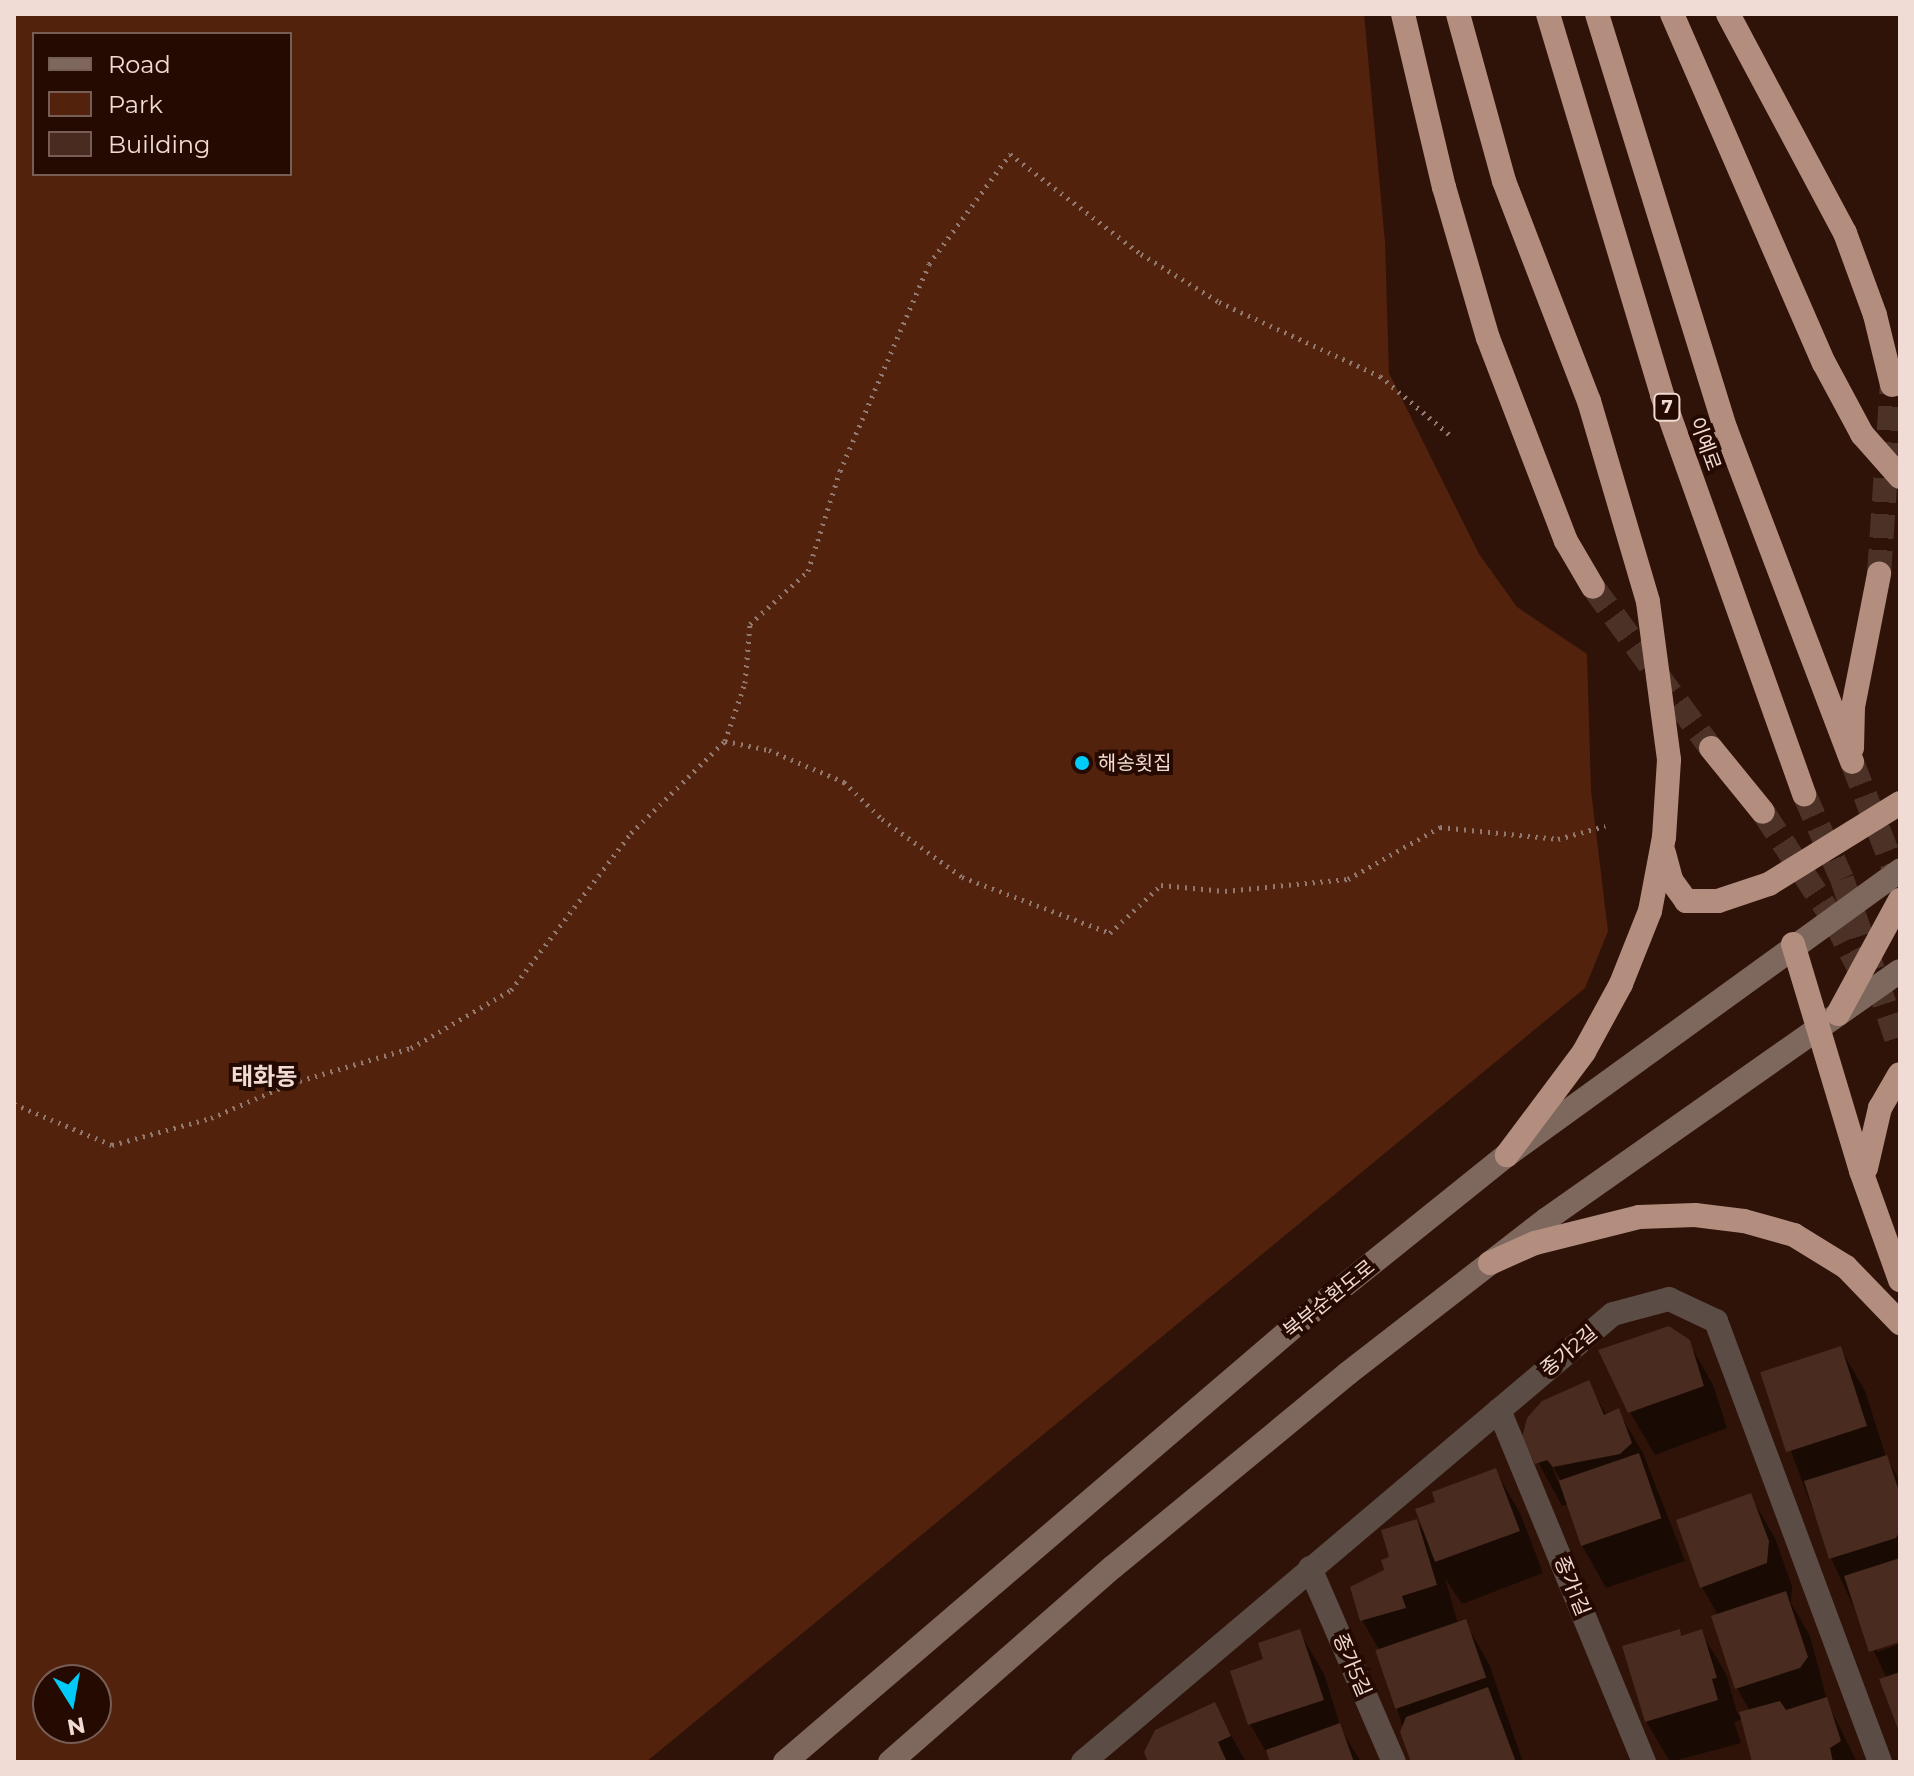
<!DOCTYPE html>
<meta charset="utf-8">
<style>
body{margin:0}
#map{position:relative;width:1914px;height:1776px;overflow:hidden;background:#2f1308;font-family:Montserrat,"Noto Sans KR",sans-serif}
div>[style]{position:absolute}
.green>*{inset:0;background:#53220d}
.shadow>*{inset:0;background:#0007}
.building>*{inset:0;background:#492b1f;transform-origin:0 0}
.highway-tunnel>*{height:24px;margin-top:-12px;transform-origin:0;background:repeating-linear-gradient(90deg,#4c3127 0 24px,transparent 0 36px)}
.path>*{height:5px;margin-top:-2.5px;transform-origin:0;background:repeating-linear-gradient(90deg,#917970 0 2px,transparent 0 8px)}
.street>*{height:24px;margin:-12px;padding:0 12px;transform-origin:12px;border-radius:12px;background:#5b4c46}
.secondary>*{height:24px;margin:-12px;padding:0 12px;transform-origin:12px;border-radius:12px;background:#7e675d}
.highway>*{height:24px;margin:-12px;padding:0 12px;transform-origin:12px;border-radius:12px;background:#b38e7f}
.dots>*{width:22px;height:22px;translate:-50% -50%;box-sizing:border-box;border:4px solid #250a02;border-radius:50%}
span{translate:-50% -50%;white-space:nowrap;text-align:center;line-height:1.15;-webkit-text-stroke:8px #250a02;paint-order:stroke}
.shield-label span{padding:2px 6px;background:#250a02;border:2px solid;border-radius:6px;-webkit-text-stroke-width:0}
.shield-label{font-size:18px;color:#f0dcd4;font-weight:700}
.street-label{font-size:20px;color:#f0dcd4}
.poi-label{font-size:20px;color:#f0dcd4}
.left{translate:0 -50%;text-align:left}
.quarter-label{font-size:24px;color:#f0dcd4;font-weight:700}
.frame{position:absolute;inset:0;border:16px solid #f0dcd4;pointer-events:none}
.legend{position:absolute;left:32px;top:32px;width:260px;height:144px;box-sizing:border-box;background:#250a02;border:2px solid #765e56;margin:0;padding:10px 14px;list-style:none;font-size:24px;color:#f0dcd4}
.legend li{display:flex;align-items:center;gap:16px;height:40px}
.legend b{width:40px;border:2px solid #765e56}
.north{position:absolute;left:32px;top:1664px;width:80px;height:80px;box-sizing:border-box;background:#250a02;border:2px solid #765e56;border-radius:50%;rotate:169deg;font-size:22px;font-weight:700;line-height:32px;text-align:center;color:#f0dcd4}
.north::after{content:'';display:block;margin:auto;width:28px;height:36px;background:#01cbf9;clip-path:polygon(50% 0,100% 100%,50% 72%,0 100%)}
</style>
<div id="map">
<div class="green">
<i style="clip-path:polygon(evenodd,14px 14px,1364px 14px,1385px 242px,1389px 373px,1479px 554px,1517px 607px,1587px 654px,1591px 791px,1608px 931px,1585px 988px,646px 1762px,14px 1762px,14px 14px,34px 34px,290px 34px,290px 174px,34px 174px,34px 34px,14px 14px,48px 1680px,96px 1680px,96px 1728px,48px 1728px,48px 1680px)"></i>
</div>
<div class="shadow">
<i style="clip-path:polygon(1688px 1341px,1713px 1385px,1727px 1428px,1655px 1455px,1630px 1412px)"></i>
<i style="clip-path:polygon(1840px 1348px,1865px 1391px,1886px 1457px,1900px 1481px,1900px 1640px,1877px 1648px,1877px 1652px,1900px 1644px,1900px 1729px,1887px 1679px,1831px 1558px,1762px 1374px)"></i>
<i style="clip-path:polygon(evenodd,1588px 1383px,1607px 1416px,1618px 1411px,1643px 1453px,1685px 1561px,1606px 1588px,1582px 1545px,1568px 1504px,1562px 1506px,1525px 1438px,1588px 1383px,1549px 1460px,1562px 1482px,1558px 1482px,1549px 1460px)"></i>
<i style="clip-path:polygon(1495px 1470px,1520px 1513px,1543px 1573px,1462px 1604px,1445px 1578px,1458px 1624px,1465px 1622px,1489px 1664px,1523px 1762px,1413px 1762px,1380px 1651px,1362px 1620px,1416px 1521px,1428px 1537px,1437px 1503px)"></i>
<i style="clip-path:polygon(1750px 1496px,1775px 1538px,1792px 1586px,1791px 1603px,1810px 1636px,1828px 1704px,1857px 1762px,1754px 1762px,1743px 1719px,1734px 1722px,1741px 1743px,1670px 1762px,1646px 1721px,1679px 1631px,1682px 1638px,1701px 1632px,1726px 1674px,1738px 1715px,1750px 1711px,1737px 1688px,1718px 1615px,1702px 1587px)"></i>
<i style="clip-path:polygon(1299px 1631px,1324px 1674px,1342px 1731px,1361px 1762px,1272px 1762px,1250px 1724px,1232px 1672px,1266px 1661px)"></i>
<i style="clip-path:polygon(1214px 1705px,1246px 1762px,1151px 1762px)"></i>
</div>
<div class="building">
<i style="clip-path:polygon(1669px 1326px,1690px 1340px,1704px 1386px,1628px 1413px,1598px 1350px)"></i>
<i style="left:1841px;top:1346px;width:84px;height:85px;rotate:72deg"></i>
<i style="clip-path:polygon(1589px 1380px,1604px 1415px,1619px 1408px,1632px 1443px,1620px 1454px,1553px 1467px,1547px 1460px,1535px 1464px,1522px 1438px,1527px 1418px,1542px 1401px)"></i>
<i style="left:1639px;top:1453px;width:69px;height:85px;rotate:71deg"></i>
<i style="clip-path:polygon(1887px 1455px,1900px 1494px,1900px 1531px,1896px 1538px,1829px 1559px,1804px 1481px)"></i>
<i style="clip-path:polygon(1496px 1468px,1520px 1531px,1435px 1562px,1415px 1509px,1435px 1502px,1432px 1492px)"></i>
<i style="clip-path:polygon(1751px 1493px,1769px 1541px,1767px 1563px,1700px 1588px,1676px 1520px)"></i>
<i style="clip-path:polygon(1417px 1519px,1437px 1585px,1402px 1596px,1406px 1608px,1360px 1621px,1350px 1587px,1384px 1570px,1381px 1560px,1389px 1557px,1381px 1530px)"></i>
<i style="clip-path:polygon(1900px 1558px,1900px 1642px,1869px 1652px,1844px 1576px)"></i>
<i style="clip-path:polygon(1786px 1591px,1808px 1657px,1800px 1668px,1735px 1689px,1711px 1616px)"></i>
<i style="left:1466px;top:1619px;width:62px;height:96px;rotate:71deg"></i>
<i style="clip-path:polygon(1300px 1629px,1324px 1700px,1248px 1725px,1230px 1671px,1263px 1659px,1258px 1643px)"></i>
<i style="clip-path:polygon(1680px 1629px,1681px 1636px,1702px 1629px,1717px 1678px,1712px 1679px,1718px 1700px,1645px 1722px,1622px 1646px)"></i>
<i style="clip-path:polygon(1900px 1672px,1900px 1734px,1879px 1679px)"></i>
<i style="clip-path:polygon(1488px 1687px,1516px 1762px,1411px 1762px,1400px 1732px,1406px 1717px)"></i>
<i style="clip-path:polygon(1827px 1697px,1841px 1741px,1830px 1748px,1833px 1762px,1752px 1762px,1739px 1712px,1780px 1701px,1786px 1710px)"></i>
<i style="clip-path:polygon(1215px 1702px,1231px 1736px,1218px 1742px,1227px 1762px,1148px 1762px,1144px 1752px,1155px 1730px)"></i>
<i style="clip-path:polygon(1340px 1723px,1354px 1762px,1270px 1762px,1266px 1750px)"></i>
</div>
<div class="highway-tunnel">
<i style="left:1879px;top:574px;width:189px;rotate:-86.1deg"></i>
<i style="left:1593px;top:587px;width:200px;rotate:53.8deg"></i>
<i style="left:1852px;top:762px;width:132px;rotate:68.7deg"></i>
<i style="left:1804px;top:794px;width:93px;rotate:65.9deg"></i>
<i style="left:1842px;top:879px;width:180px;rotate:71.2deg"></i>
<i style="left:1763px;top:812px;width:129px;rotate:56.7deg"></i>
<i style="left:1834px;top:920px;width:56px;rotate:62.5deg"></i>
</div>
<div class="path">
<i style="left:725px;top:741px;width:45px;rotate:11.6deg"></i>
<i style="left:769px;top:750px;width:82px;rotate:23.1deg"></i>
<i style="left:844px;top:782px;width:53px;rotate:44.2deg"></i>
<i style="left:882px;top:819px;width:99px;rotate:35.9deg"></i>
<i style="left:962px;top:877px;width:158px;rotate:20.7deg"></i>
<i style="left:1110px;top:933px;width:70px;rotate:-43.3deg"></i>
<i style="left:1161px;top:885px;width:64px;rotate:5.4deg"></i>
<i style="left:1225px;top:891px;width:124px;rotate:-5.6deg"></i>
<i style="left:1348px;top:879px;width:106px;rotate:-29.5deg"></i>
<i style="left:1440px;top:827px;width:119px;rotate:5.8deg"></i>
<i style="left:1558px;top:839px;width:49px;rotate:-15.5deg"></i>
<i style="left:14px;top:1104px;width:106px;rotate:22.7deg"></i>
<i style="left:112px;top:1145px;width:103px;rotate:-15.3deg"></i>
<i style="left:211px;top:1118px;width:88px;rotate:-23.4deg"></i>
<i style="left:292px;top:1083px;width:124px;rotate:-16.4deg"></i>
<i style="left:411px;top:1048px;width:116px;rotate:-30.1deg"></i>
<i style="left:511px;top:990px;width:198px;rotate:-52.6deg"></i>
<i style="left:631px;top:833px;width:132px;rotate:-44.4deg"></i>
<i style="left:725px;top:741px;width:61px;rotate:-71deg"></i>
<i style="left:745px;top:683px;width:59px;rotate:-85.2deg"></i>
<i style="left:750px;top:624px;width:79px;rotate:-42.4deg"></i>
<i style="left:808px;top:571px;width:105px;rotate:-72.3deg"></i>
<i style="left:840px;top:471px;width:225px;rotate:-66.7deg"></i>
<i style="left:929px;top:264px;width:137px;rotate:-53.6deg"></i>
<i style="left:1010px;top:154px;width:165px;rotate:37.4deg"></i>
<i style="left:1141px;top:254px;width:92px;rotate:31.6deg"></i>
<i style="left:1219px;top:302px;width:177px;rotate:24.7deg"></i>
<i style="left:1380px;top:376px;width:93px;rotate:40.2deg"></i>
</div>
<div class="street">
<i style="left:1499px;top:1410px;width:381px;rotate:67.6deg"></i>
<i style="left:1310px;top:1568px;width:211px;rotate:66.6deg"></i>
<i style="left:1083px;top:1762px;width:694px;rotate:-40.21deg"></i>
<i style="left:1613px;top:1314px;width:58px;rotate:-15deg"></i>
<i style="left:1669px;top:1299px;width:52px;rotate:25.1deg"></i>
<i style="left:1716px;top:1321px;width:471px;rotate:69.6deg"></i>
</div>
<div class="secondary">
<i style="left:785px;top:1762px;width:683px;rotate:-40.55deg"></i>
<i style="left:1304px;top:1318px;width:260px;rotate:-38.8deg"></i>
<i style="left:1507px;top:1155px;width:485px;rotate:-35.9deg"></i>
<i style="left:890px;top:1762px;width:296px;rotate:-41.2deg"></i>
<i style="left:1113px;top:1567px;width:303px;rotate:-39.5deg"></i>
<i style="left:1347px;top:1374px;width:253px;rotate:-37.8deg"></i>
<i style="left:1547px;top:1219px;width:431px;rotate:-35.1deg"></i>
</div>
<div class="highway">
<i style="left:1403px;top:14px;width:178px;rotate:76.7deg"></i>
<i style="left:1444px;top:187px;width:157px;rotate:73.8deg"></i>
<i style="left:1488px;top:338px;width:217px;rotate:69deg"></i>
<i style="left:1566px;top:541px;width:53px;rotate:59.6deg"></i>
<i style="left:1458px;top:14px;width:173px;rotate:74.6deg"></i>
<i style="left:1504px;top:181px;width:236px;rotate:68.9deg"></i>
<i style="left:1589px;top:401px;width:209px;rotate:73.6deg"></i>
<i style="left:1648px;top:602px;width:159px;rotate:82.4deg"></i>
<i style="left:1669px;top:760px;width:77px;rotate:93.7deg"></i>
<i style="left:1664px;top:837px;width:75px;rotate:100.7deg"></i>
<i style="left:1650px;top:911px;width:79px;rotate:111.7deg"></i>
<i style="left:1621px;top:984px;width:77px;rotate:118.6deg"></i>
<i style="left:1584px;top:1052px;width:129px;rotate:126.8deg"></i>
<i style="left:1548px;top:14px;width:398px;rotate:73.3deg"></i>
<i style="left:1662px;top:395px;width:424px;rotate:70.4deg"></i>
<i style="left:1597px;top:14px;width:436px;rotate:72.8deg"></i>
<i style="left:1726px;top:430px;width:355px;rotate:69.2deg"></i>
<i style="left:1672px;top:14px;width:381px;rotate:66.5deg"></i>
<i style="left:1824px;top:363px;width:81px;rotate:61.8deg"></i>
<i style="left:1862px;top:434px;width:57px;rotate:48.5deg"></i>
<i style="left:1728px;top:14px;width:248px;rotate:61.9deg"></i>
<i style="left:1845px;top:233px;width:87px;rotate:69.9deg"></i>
<i style="left:1875px;top:315px;width:72px;rotate:76.3deg"></i>
<i style="left:1711px;top:748px;width:82px;rotate:50.9deg"></i>
<i style="left:1852px;top:748px;width:41px;rotate:-88.6deg"></i>
<i style="left:1853px;top:707px;width:136px;rotate:-78.9deg"></i>
<i style="left:1664px;top:853px;width:28px;rotate:75deg"></i>
<i style="left:1671px;top:880px;width:26px;rotate:54deg"></i>
<i style="left:1686px;top:901px;width:32px"></i>
<i style="left:1718px;top:901px;width:54px;rotate:-18.4deg"></i>
<i style="left:1769px;top:884px;width:154px;rotate:-31.7deg"></i>
<i style="left:1793px;top:944px;width:237px;rotate:73.3deg"></i>
<i style="left:1861px;top:1171px;width:116px;rotate:70.3deg"></i>
<i style="left:1838px;top:1014px;width:130px;rotate:-61.5deg"></i>
<i style="left:1866px;top:1168px;width:62px;rotate:-76.9deg"></i>
<i style="left:1880px;top:1108px;width:39px;rotate:-60deg"></i>
<i style="left:1490px;top:1263px;width:49px;rotate:-24deg"></i>
<i style="left:1535px;top:1243px;width:107px;rotate:-14deg"></i>
<i style="left:1639px;top:1217px;width:56px;rotate:-2deg"></i>
<i style="left:1695px;top:1215px;width:49px;rotate:7deg"></i>
<i style="left:1744px;top:1221px;width:52px;rotate:15.6deg"></i>
<i style="left:1794px;top:1235px;width:61px;rotate:31.6deg"></i>
<i style="left:1846px;top:1267px;width:78px;rotate:46deg"></i>
</div>
<div class="dots">
<i style="left:1082px;top:763px;background:#01cbf9"></i>
</div>
<div class="shield-label">
<span style="left:1667px;top:407px">7</span>
</div>
<div class="street-label">
<span style="left:1705px;top:444px;rotate:70deg">이예로</span>
<span style="left:1329px;top:1299px;rotate:-39deg">북부순환도로</span>
<span style="left:1569px;top:1351px;rotate:-40deg">종가2길</span>
<span style="left:1572px;top:1586px;rotate:68deg">종가1길</span>
<span style="left:1352px;top:1665px;rotate:67deg">종가5길</span>
</div>
<div class="poi-label">
<span class="left" style="left:1098px;top:763px">해송횟집</span>
</div>
<div class="quarter-label">
<span style="left:264px;top:1077px">태화동</span>
</div>
<div class="frame"></div>
<ul class="legend">
<li><b style="height:10px;background:#7e675d"></b>Road</li>
<li><b style="height:22px;background:#53220d"></b>Park</li>
<li><b style="height:22px;background:#492b1f"></b>Building</li>
</ul>
<div class="north">N</div>
</div>
